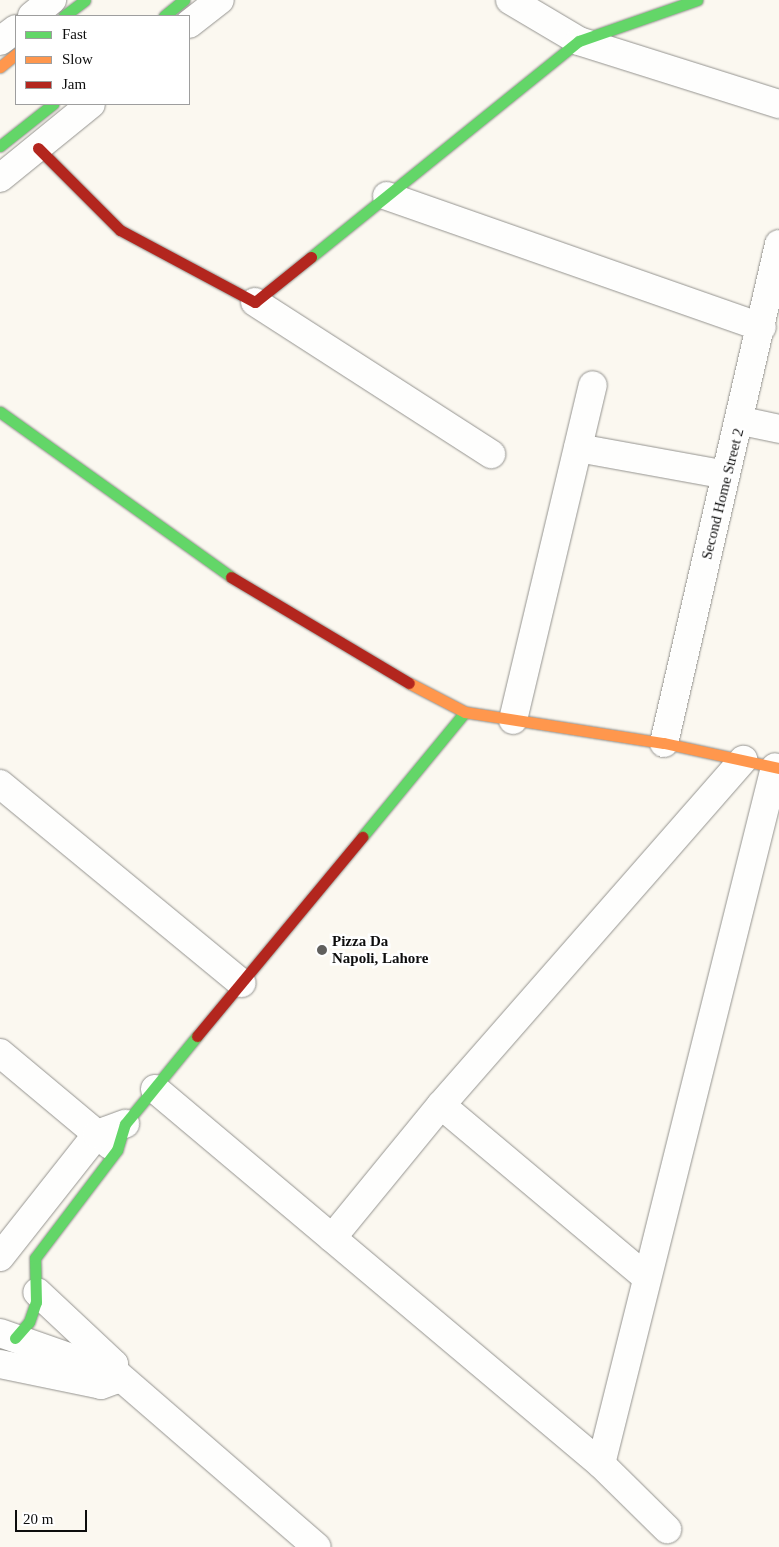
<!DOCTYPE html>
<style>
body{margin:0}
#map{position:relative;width:779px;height:1547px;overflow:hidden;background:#fbf8f0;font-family:Georgia,serif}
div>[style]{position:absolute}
.roads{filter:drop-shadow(0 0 1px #94938f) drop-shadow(0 0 1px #94938f)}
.street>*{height:28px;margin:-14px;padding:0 14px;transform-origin:14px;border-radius:14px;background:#fefefd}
.fast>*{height:11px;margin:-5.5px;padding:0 5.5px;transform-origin:5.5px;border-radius:5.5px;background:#63d668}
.slow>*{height:11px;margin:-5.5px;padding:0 5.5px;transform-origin:5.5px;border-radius:5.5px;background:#ff974d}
.jam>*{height:11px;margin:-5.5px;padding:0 5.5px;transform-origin:5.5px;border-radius:5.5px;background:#b3261e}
.dots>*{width:14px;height:14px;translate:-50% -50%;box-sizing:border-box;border:2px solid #fff;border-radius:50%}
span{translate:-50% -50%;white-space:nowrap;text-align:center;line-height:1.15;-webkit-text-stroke:5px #fff;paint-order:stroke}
.street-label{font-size:15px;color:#0d0d0d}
.poi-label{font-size:15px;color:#0d0d0d;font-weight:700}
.left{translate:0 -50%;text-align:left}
.legend{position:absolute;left:15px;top:15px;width:175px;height:90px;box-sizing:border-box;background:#fff;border:1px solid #9e9e9e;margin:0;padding:6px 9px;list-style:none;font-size:15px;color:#0d0d0d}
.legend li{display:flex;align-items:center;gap:10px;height:25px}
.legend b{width:25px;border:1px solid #9e9e9e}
.scale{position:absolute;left:15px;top:1510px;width:72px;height:22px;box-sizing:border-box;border:2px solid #0d0d0d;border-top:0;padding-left:6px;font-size:15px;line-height:18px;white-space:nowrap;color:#0d0d0d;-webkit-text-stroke:4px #fff;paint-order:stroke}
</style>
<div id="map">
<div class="roads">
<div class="street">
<i style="left:510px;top:0;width:80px;rotate:30.7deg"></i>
<i style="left:579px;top:41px;width:210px;rotate:17.5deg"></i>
<i style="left:32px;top:16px;width:26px;rotate:-39deg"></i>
<i style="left:189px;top:24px;width:39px;rotate:-38deg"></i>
<i style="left:0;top:41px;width:20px;rotate:-37deg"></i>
<i style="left:0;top:178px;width:117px;rotate:-39.1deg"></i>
<i style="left:387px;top:196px;width:397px;rotate:19.3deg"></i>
<i style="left:255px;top:302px;width:281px;rotate:32.8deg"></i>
<i style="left:742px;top:421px;width:38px;rotate:12deg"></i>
<i style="left:578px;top:448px;width:150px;rotate:10.3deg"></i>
<i style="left:513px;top:720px;width:344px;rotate:-76.6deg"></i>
<i style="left:664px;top:743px;width:512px;rotate:-77.02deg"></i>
<i style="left:0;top:784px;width:313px;rotate:39.5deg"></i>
<i style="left:0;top:1053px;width:143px;rotate:39.9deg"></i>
<i style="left:155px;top:1089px;width:583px;rotate:40.06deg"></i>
<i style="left:601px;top:1464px;width:93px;rotate:44.6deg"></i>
<i style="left:441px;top:1105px;width:268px;rotate:40deg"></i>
<i style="left:332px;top:1238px;width:172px;rotate:-50.7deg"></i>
<i style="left:441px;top:1105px;width:459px;rotate:-48.8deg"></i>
<i style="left:0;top:1257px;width:157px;rotate:-51.7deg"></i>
<i style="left:97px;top:1134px;width:30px;rotate:-20deg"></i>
<i style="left:0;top:1333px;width:124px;rotate:19.3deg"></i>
<i style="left:117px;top:1374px;width:264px;rotate:40.9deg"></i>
<i style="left:0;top:1364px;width:103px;rotate:11.7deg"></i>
<i style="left:101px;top:1385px;width:15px;rotate:-20deg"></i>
<i style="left:115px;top:1380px;width:16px;rotate:-94deg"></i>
<i style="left:114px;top:1364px;width:105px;rotate:-136.9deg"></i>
<i style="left:601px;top:1464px;width:718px;rotate:-75.98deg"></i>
</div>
<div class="fast">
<i style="left:64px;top:16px;width:26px;rotate:-37deg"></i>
<i style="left:164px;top:16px;width:26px;rotate:-39deg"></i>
<i style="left:0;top:146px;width:68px;rotate:-38.4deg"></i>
<i style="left:311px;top:257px;width:344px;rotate:-38.9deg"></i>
<i style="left:579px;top:41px;width:125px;rotate:-19.2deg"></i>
<i style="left:0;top:412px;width:284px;rotate:35.5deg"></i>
<i style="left:362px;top:837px;width:162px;rotate:-50.5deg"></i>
<i style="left:15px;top:1338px;width:21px;rotate:-49deg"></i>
<i style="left:29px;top:1322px;width:21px;rotate:-71deg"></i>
<i style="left:36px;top:1302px;width:44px;rotate:-91.3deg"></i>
<i style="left:35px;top:1258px;width:136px;rotate:-52.8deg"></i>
<i style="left:117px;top:1150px;width:27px;rotate:-73deg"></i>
<i style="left:125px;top:1124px;width:114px;rotate:-50.7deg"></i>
</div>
<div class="slow">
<i style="left:0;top:67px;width:21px;rotate:-39deg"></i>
<i style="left:409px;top:683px;width:63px;rotate:27.4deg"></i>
<i style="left:465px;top:712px;width:201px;rotate:8.9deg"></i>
<i style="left:664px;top:743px;width:118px;rotate:12.3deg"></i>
</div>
<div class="jam">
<i style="left:38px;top:148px;width:116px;rotate:45deg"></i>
<i style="left:120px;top:230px;width:153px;rotate:28.1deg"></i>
<i style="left:255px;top:302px;width:72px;rotate:-38.8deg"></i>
<i style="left:231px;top:577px;width:207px;rotate:30.8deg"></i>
<i style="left:197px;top:1036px;width:259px;rotate:-50.3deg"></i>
</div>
</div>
<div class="dots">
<i style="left:322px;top:950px;background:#605f5c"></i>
</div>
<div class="street-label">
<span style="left:723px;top:494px;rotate:-76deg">Second Home Street 2</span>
</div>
<div class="poi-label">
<span class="left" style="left:332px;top:950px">Pizza Da<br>Napoli, Lahore</span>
</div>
<ul class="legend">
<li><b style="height:6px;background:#63d668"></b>Fast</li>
<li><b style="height:6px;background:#ff974d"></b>Slow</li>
<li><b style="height:6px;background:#b3261e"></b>Jam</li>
</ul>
<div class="scale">20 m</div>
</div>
